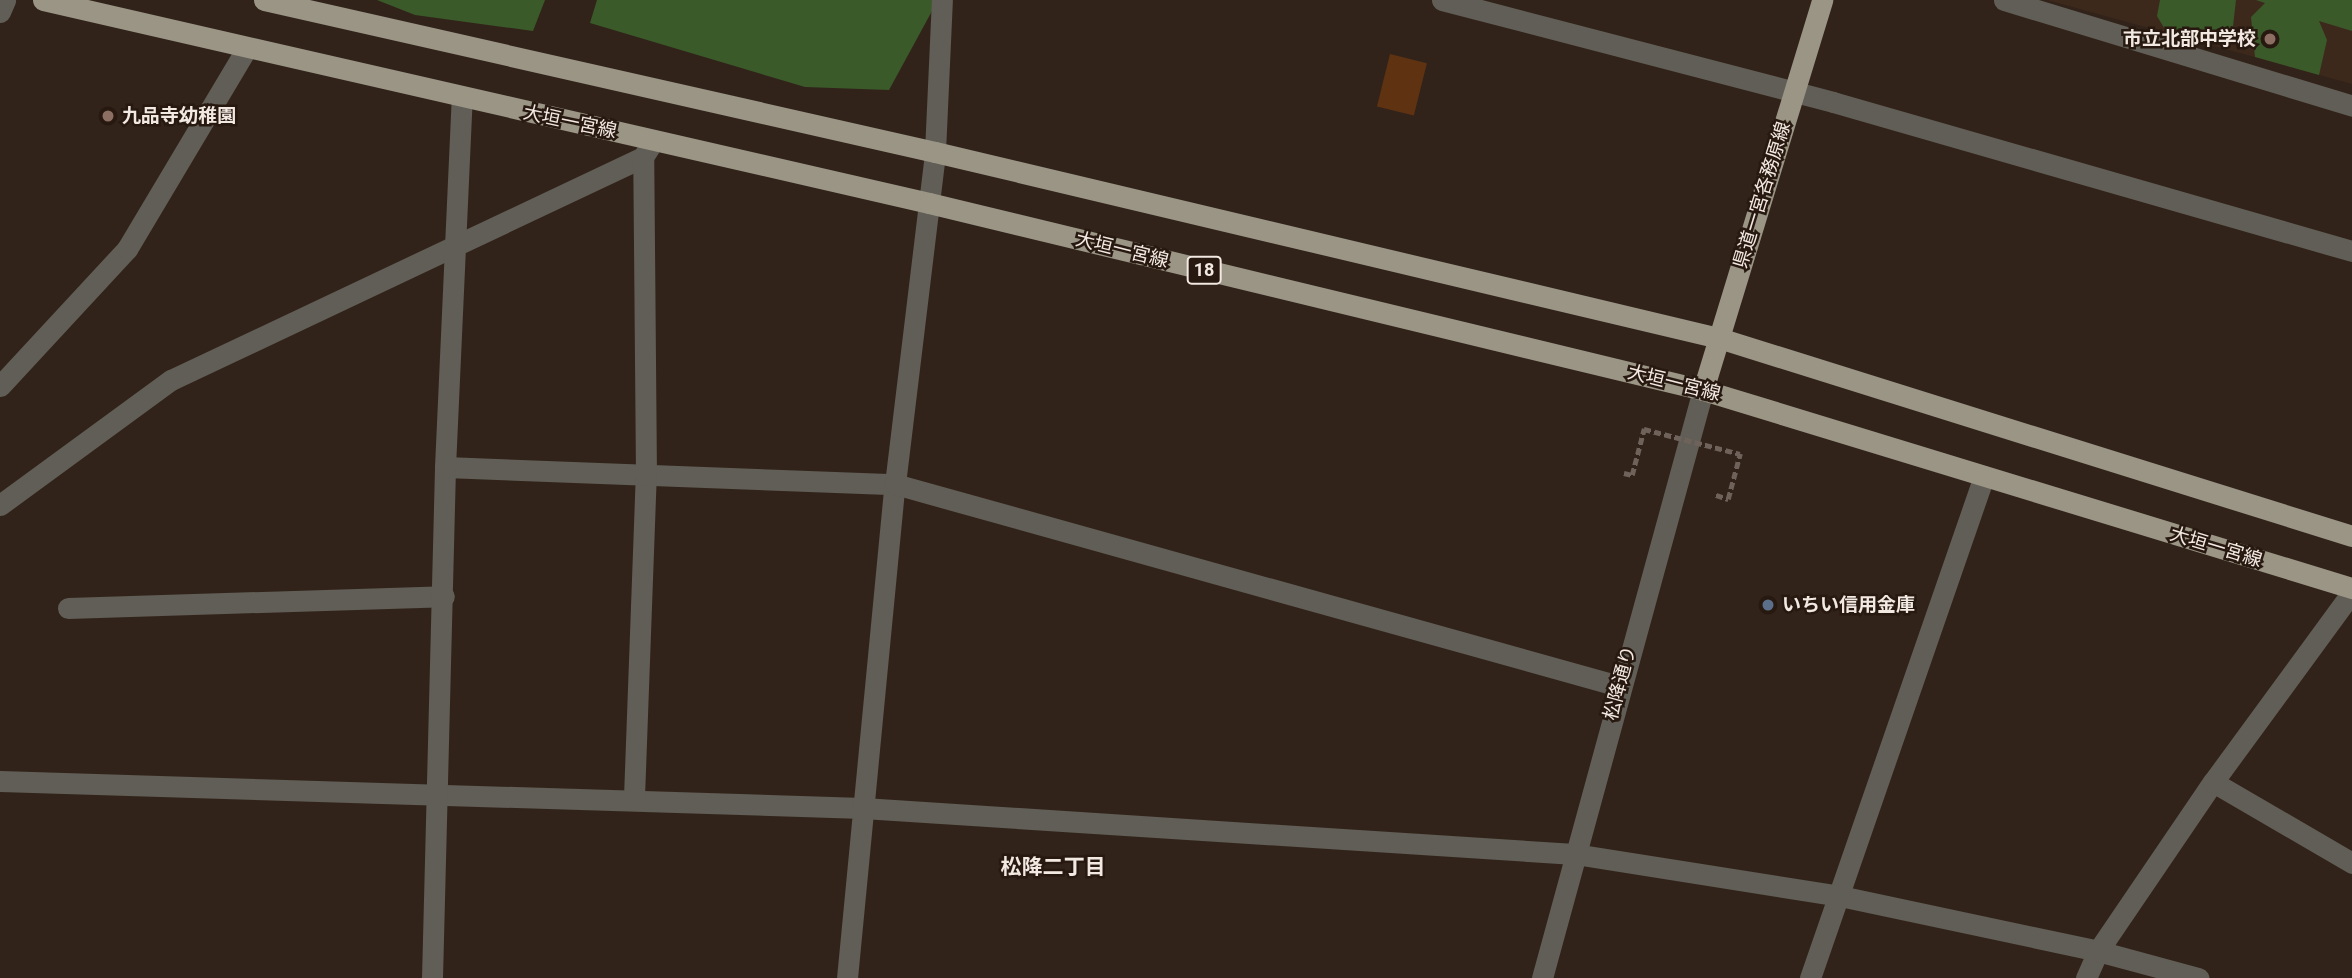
<!DOCTYPE html>
<meta charset="utf-8">
<style>
body{margin:0}
#map{position:relative;width:2352px;height:978px;overflow:hidden;background:#31231a;font-family:Roboto,"Noto Sans JP",sans-serif}
div>[style]{position:absolute}
.built>*{inset:0;background:#3d281c}
.green>*{inset:0;background:#3b5a2a}
.building>*{inset:0;background:#5f3212;transform-origin:0 0}
.path>*{height:4.5px;margin-top:-2.25px;transform-origin:0;background:repeating-linear-gradient(90deg,#6f625a 0 7px,transparent 0 10.5px)}
.minor>*{height:21px;margin:-10.5px;padding:0 10.5px;transform-origin:10.5px;border-radius:10.5px;background:#605e56}
.major>*{height:21px;margin:-10.5px;padding:0 10.5px;transform-origin:10.5px;border-radius:10.5px;background:#9a9585}
.path-bridge>*{height:4.5px;margin-top:-2.25px;transform-origin:0;background:repeating-linear-gradient(90deg,#6f625a 0 7px,transparent 0 10.5px)}
.dots>*{width:19px;height:19px;translate:-50% -50%;box-sizing:border-box;border:4px solid #271910;border-radius:50%}
span{translate:-50% -50%;white-space:nowrap;text-align:center;line-height:1.15;-webkit-text-stroke:5px #271910;paint-order:stroke}
.shield-label span{padding:2px 5px;background:#271910;border:2px solid;border-radius:5px;-webkit-text-stroke-width:0}
.shield-label{font-size:18px;color:#f3e9e3;font-weight:700}
.poi-label{font-size:19px;color:#f3e9e3;font-weight:700}
.right{translate:-100% -50%;text-align:right}
.left{translate:0 -50%;text-align:left}
.street-label{font-size:19px;color:#f3e9e3}
.neighbourhood-label{font-size:21px;color:#f3e9e3;font-weight:700}
</style>
<div id="map">
<div class="built">
<i style="clip-path:polygon(2047px 0,2352px 0,2352px 84px,2211px 45px)"></i>
</div>
<div class="green">
<i style="clip-path:polygon(377px 0,545px 0,533px 31px,415px 15px)"></i>
<i style="clip-path:polygon(597px 0,938px 0,889px 90px,805px 87px,590px 23px)"></i>
<i style="clip-path:polygon(2160px 0,2236px 0,2233px 26px,2211px 45px,2167px 33px,2157px 16px)"></i>
<i style="clip-path:polygon(2256px 0,2352px 0,2352px 31px,2319px 21px,2327px 40px,2319px 75px,2255px 57px,2251px 17px,2265px 3px)"></i>
</div>
<div class="building">
<i style="left:1390px;top:54px;width:38px;height:54px;rotate:14deg"></i>
</div>
<div class="path">
<i style="left:1624px;top:473px;width:8px;rotate:14deg"></i>
<i style="left:1632px;top:475px;width:48px;rotate:-75.4deg"></i>
<i style="left:1716px;top:495px;width:13px;rotate:18deg"></i>
<i style="left:1728px;top:499px;width:47px;rotate:-75.1deg"></i>
</div>
<div class="minor">
<i style="left:1442px;top:0;width:404px;rotate:14.6deg"></i>
<i style="left:1833px;top:102px;width:540px;rotate:16.02deg"></i>
<i style="left:2004px;top:0;width:364px;rotate:16.9deg"></i>
<i style="left:0;top:12px;width:13px;rotate:-67deg"></i>
<i style="left:0;top:386px;width:187px;rotate:-47.2deg"></i>
<i style="left:127px;top:249px;width:233px;rotate:-59.2deg"></i>
<i style="left:445px;top:467px;width:450px;rotate:2.2deg"></i>
<i style="left:895px;top:484px;width:334px;rotate:-83.1deg"></i>
<i style="left:935px;top:152px;width:152px;rotate:-87.4deg"></i>
<i style="left:0;top:505px;width:212px;rotate:-36.2deg"></i>
<i style="left:171px;top:380px;width:522px;rotate:-25.29deg"></i>
<i style="left:643px;top:157px;width:20px;rotate:-57deg"></i>
<i style="left:68px;top:608px;width:376px;rotate:-1.8deg"></i>
<i style="left:0;top:781px;width:863px;rotate:1.79deg"></i>
<i style="left:863px;top:808px;width:713px;rotate:3.7deg"></i>
<i style="left:1575px;top:854px;width:268px;rotate:9deg"></i>
<i style="left:1840px;top:896px;width:264px;rotate:12deg"></i>
<i style="left:2098px;top:951px;width:104px;rotate:15.1deg"></i>
<i style="left:2213px;top:782px;width:161px;rotate:30.2deg"></i>
<i style="left:634px;top:797px;width:322px;rotate:-87.9deg"></i>
<i style="left:646px;top:475px;width:318px;rotate:-90.5deg"></i>
<i style="left:432px;top:978px;width:511px;rotate:-88.54deg"></i>
<i style="left:445px;top:467px;width:368px;rotate:-87.4deg"></i>
<i style="left:847px;top:978px;width:496px;rotate:-84.5deg"></i>
<i style="left:895px;top:484px;width:752px;rotate:15.59deg"></i>
<i style="left:1542px;top:978px;width:610px;rotate:-74.69deg"></i>
<i style="left:1810px;top:978px;width:531px;rotate:-70.88deg"></i>
<i style="left:2086px;top:978px;width:30px;rotate:-66deg"></i>
<i style="left:2098px;top:951px;width:204px;rotate:-55.8deg"></i>
<i style="left:2213px;top:782px;width:235px;rotate:-53.8deg"></i>
</div>
<div class="major">
<i style="left:43px;top:0;width:909px;rotate:12.9deg"></i>
<i style="left:929px;top:203px;width:796px;rotate:13.58deg"></i>
<i style="left:1703px;top:390px;width:679px;rotate:16.97deg"></i>
<i style="left:264px;top:0;width:688px;rotate:12.76deg"></i>
<i style="left:935px;top:152px;width:806px;rotate:13.35deg"></i>
<i style="left:1719px;top:338px;width:663px;rotate:17.37deg"></i>
<i style="left:1703px;top:390px;width:408px;rotate:-73deg"></i>
</div>
<div class="path-bridge">
<i style="left:1644px;top:429px;width:99px;rotate:14.6deg"></i>
</div>
<div class="dots">
<i style="left:2270px;top:39px;background:#8d6e63"></i>
<i style="left:108px;top:116px;background:#8d6e63"></i>
<i style="left:1768px;top:605px;background:#5c6f8a"></i>
</div>
<div class="shield-label">
<span style="left:1204px;top:270px">18</span>
</div>
<div class="poi-label">
<span class="right" style="left:2256px;top:39px">市立北部中学校</span>
<span class="left" style="left:122px;top:116px">九品寺幼稚園</span>
<span class="left" style="left:1782px;top:605px">いちい信用金庫</span>
</div>
<div class="street-label">
<span style="left:570px;top:122px;rotate:12deg">大垣一宮線</span>
<span style="left:1762px;top:195px;rotate:-73deg">県道一宮各務原線</span>
<span style="left:1122px;top:250px;rotate:14deg">大垣一宮線</span>
<span style="left:1674px;top:383px;rotate:14deg">大垣一宮線</span>
<span style="left:2216px;top:547px;rotate:17deg">大垣一宮線</span>
<span style="left:1620px;top:683px;rotate:-75deg">松降通り</span>
</div>
<div class="neighbourhood-label">
<span style="left:1053px;top:867px">松降二丁目</span>
</div>
</div>
